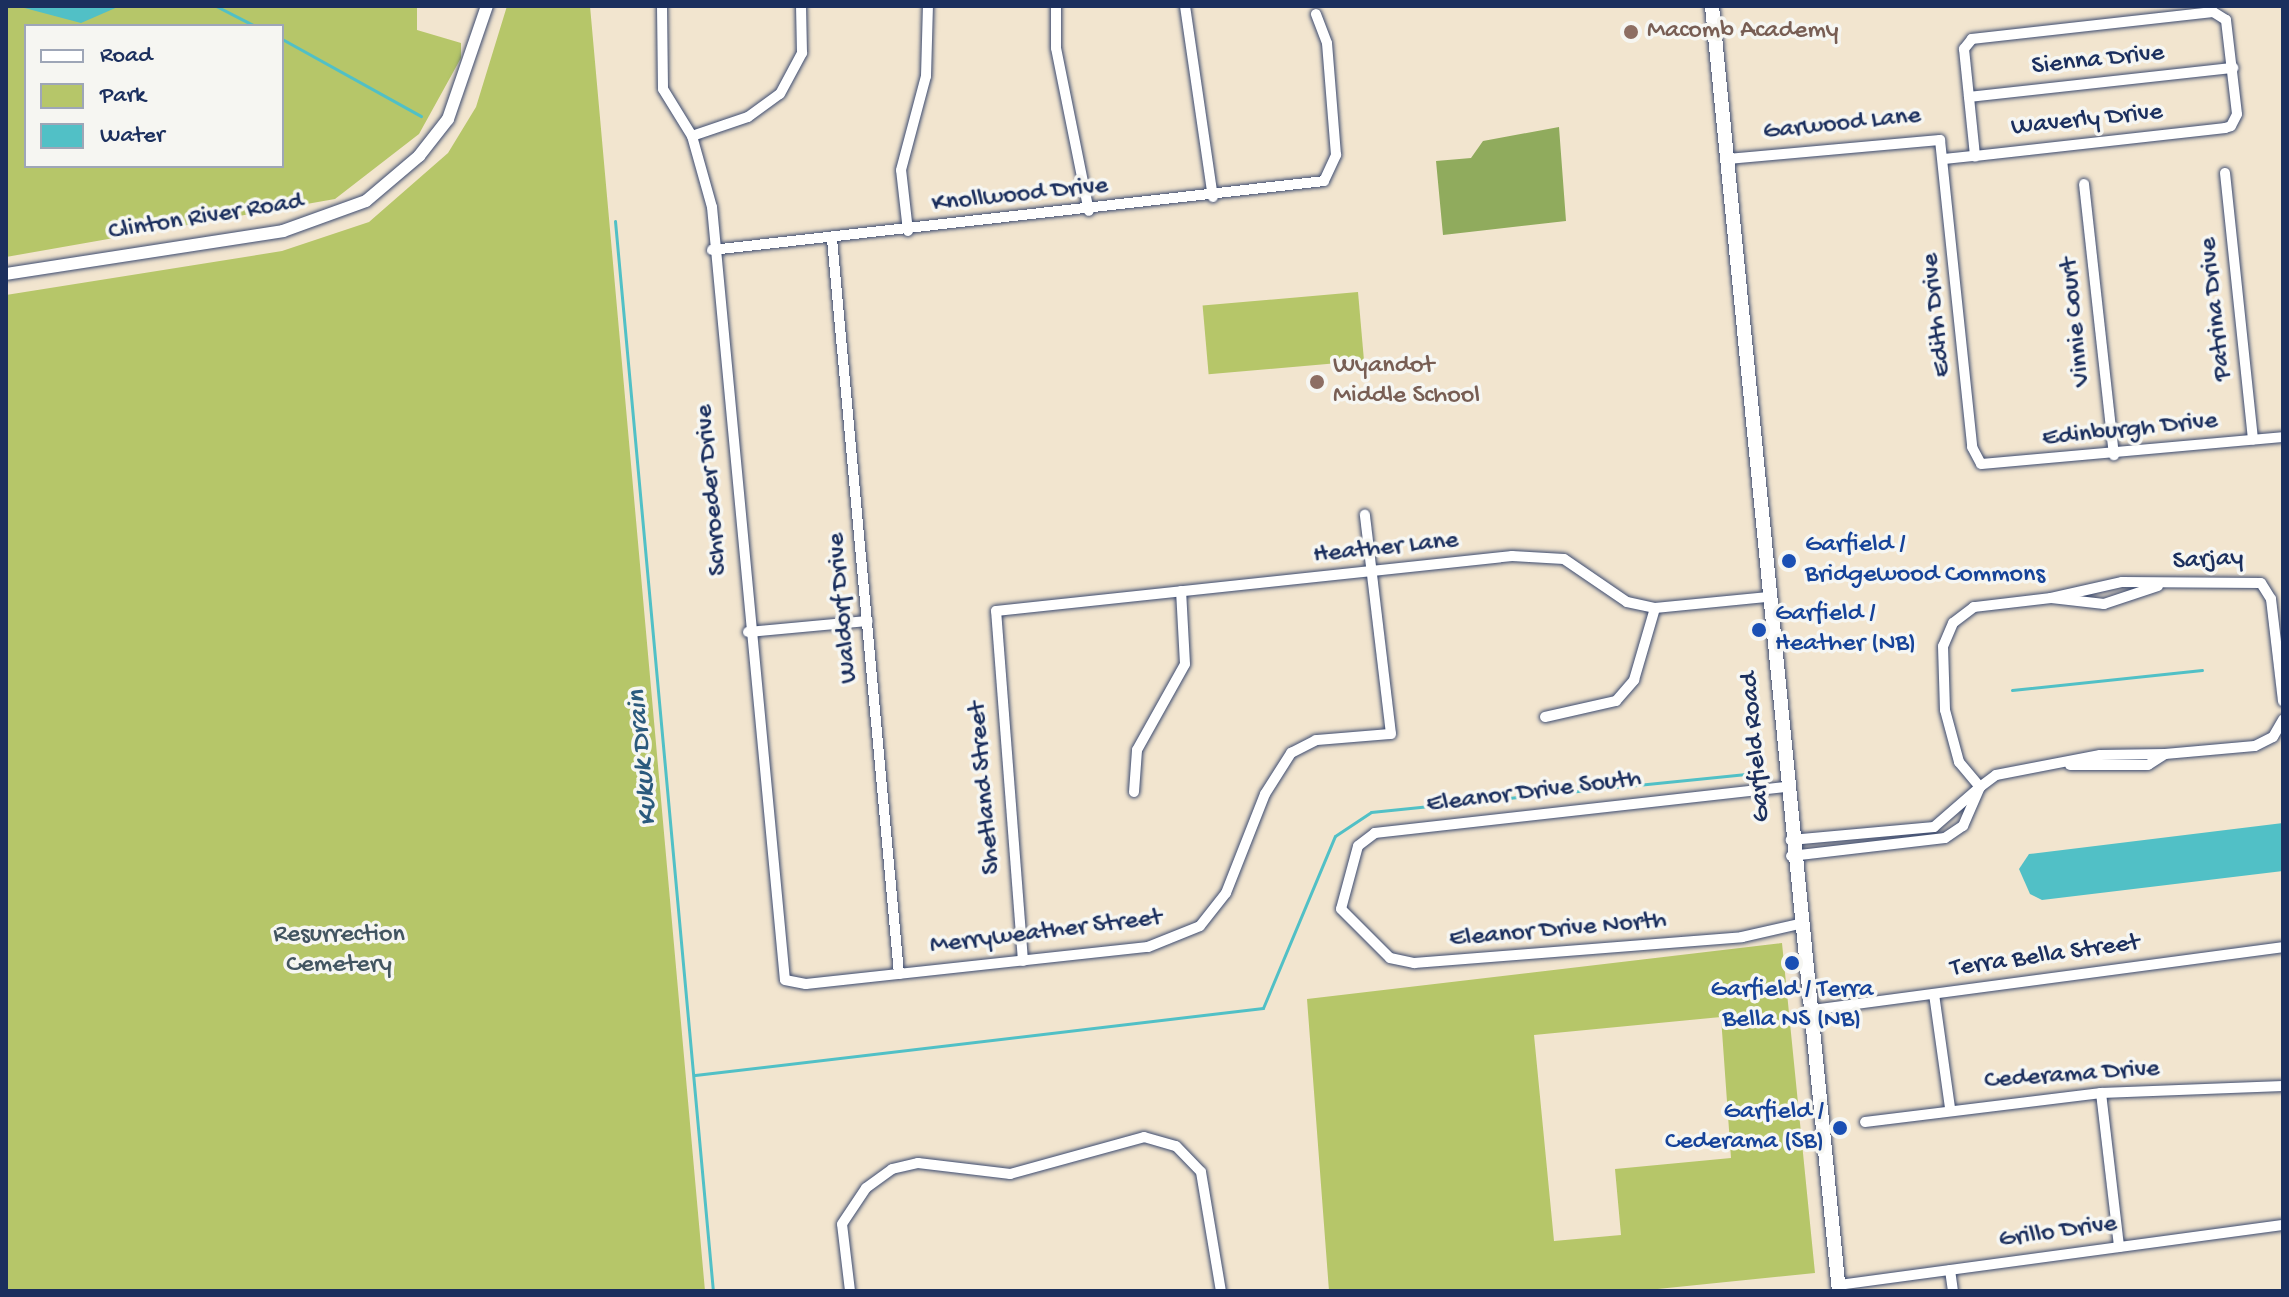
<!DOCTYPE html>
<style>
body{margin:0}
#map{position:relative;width:2289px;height:1297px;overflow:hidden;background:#f2e5cf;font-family:"Gochi Hand",sans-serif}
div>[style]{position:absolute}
.green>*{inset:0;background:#b6c669;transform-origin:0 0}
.forest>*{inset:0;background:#90ab5d}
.water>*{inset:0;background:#51c0c6}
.stream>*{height:3px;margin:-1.5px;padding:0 1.5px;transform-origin:1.5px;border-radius:1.5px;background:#51c0c6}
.roads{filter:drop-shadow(0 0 2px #3b4a6f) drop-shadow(0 0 2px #3b4a6f)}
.minor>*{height:10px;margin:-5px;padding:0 5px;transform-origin:5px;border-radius:5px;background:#fff}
.tertiary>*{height:12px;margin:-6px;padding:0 6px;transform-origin:6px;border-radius:6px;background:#fff}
.secondary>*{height:14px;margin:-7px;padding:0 7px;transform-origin:7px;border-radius:7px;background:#fff}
.dots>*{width:22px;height:22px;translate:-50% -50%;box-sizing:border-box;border:4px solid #f6f6f2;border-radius:50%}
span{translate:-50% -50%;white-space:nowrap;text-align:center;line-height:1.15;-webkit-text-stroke:7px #f6f6f2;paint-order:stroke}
.education-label{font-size:26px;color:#785e54}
.left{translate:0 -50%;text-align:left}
.street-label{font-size:26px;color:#1b2f5e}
.transit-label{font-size:26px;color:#164399}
.right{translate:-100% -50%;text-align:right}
.park-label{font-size:26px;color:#425561}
.water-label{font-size:28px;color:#2b5a7d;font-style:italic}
.frame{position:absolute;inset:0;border:8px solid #1b2f5e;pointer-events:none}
.legend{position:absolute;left:24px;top:24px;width:260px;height:144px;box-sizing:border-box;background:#f6f6f2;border:2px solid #9ea6b7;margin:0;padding:10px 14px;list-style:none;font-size:24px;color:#1b2f5e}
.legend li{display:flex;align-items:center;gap:16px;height:40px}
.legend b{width:40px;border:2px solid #9ea6b7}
</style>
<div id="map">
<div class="green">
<i style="clip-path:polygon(evenodd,6px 6px,417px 6px,417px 30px,461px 43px,461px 58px,419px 134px,335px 199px,6px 257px,6px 6px,26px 26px,282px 26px,282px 166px,26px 166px,26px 26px)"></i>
<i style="clip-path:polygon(507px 6px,590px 6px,705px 1291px,6px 1291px,6px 295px,282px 251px,369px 222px,448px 153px,476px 107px)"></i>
<i style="left:1358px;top:292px;width:69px;height:156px;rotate:85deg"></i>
<i style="clip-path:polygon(evenodd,1782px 943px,1815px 1273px,1638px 1291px,1329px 1291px,1307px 999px,1782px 943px,1721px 1017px,1731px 1158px,1615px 1169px,1621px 1235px,1554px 1241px,1534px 1035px,1721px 1017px)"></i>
</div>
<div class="forest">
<i style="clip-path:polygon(1559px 127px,1566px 221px,1443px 235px,1436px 161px,1471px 158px,1483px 141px)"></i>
</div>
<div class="water">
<i style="clip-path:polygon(17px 6px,120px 6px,81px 23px)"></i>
<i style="clip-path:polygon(2283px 823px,2283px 871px,2042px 900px,2030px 894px,2019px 869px,2029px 854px)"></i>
</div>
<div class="stream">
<i style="left:216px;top:6px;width:44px;rotate:27.1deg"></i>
<i style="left:282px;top:39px;width:159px;rotate:29deg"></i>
<i style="left:615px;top:221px;width:1074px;rotate:84.77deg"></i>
<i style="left:2012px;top:690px;width:191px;rotate:-6deg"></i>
<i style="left:695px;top:1075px;width:572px;rotate:-6.73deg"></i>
<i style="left:1263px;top:1008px;width:186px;rotate:-67.3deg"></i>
<i style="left:1335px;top:836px;width:43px;rotate:-33.7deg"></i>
<i style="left:1371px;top:812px;width:387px;rotate:-5.8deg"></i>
</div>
<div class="roads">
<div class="minor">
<i style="left:662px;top:6px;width:83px;rotate:89.3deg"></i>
<i style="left:663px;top:89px;width:55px;rotate:58.3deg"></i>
<i style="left:692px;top:136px;width:74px;rotate:74.3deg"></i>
<i style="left:712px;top:207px;width:776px;rotate:84.61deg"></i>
<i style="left:785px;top:980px;width:21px;rotate:11deg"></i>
<i style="left:806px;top:984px;width:344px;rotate:-6.2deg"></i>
<i style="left:1148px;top:947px;width:56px;rotate:-22deg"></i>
<i style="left:1200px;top:926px;width:42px;rotate:-51.8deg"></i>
<i style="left:1226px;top:893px;width:106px;rotate:-68.5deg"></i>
<i style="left:1265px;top:794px;width:49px;rotate:-57.6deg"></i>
<i style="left:1291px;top:753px;width:28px;rotate:-27deg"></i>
<i style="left:1316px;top:740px;width:75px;rotate:-4.6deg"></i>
<i style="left:1391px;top:734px;width:221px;rotate:-96.8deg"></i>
<i style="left:1056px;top:6px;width:42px;rotate:90deg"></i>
<i style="left:1056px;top:48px;width:166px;rotate:78.6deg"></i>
<i style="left:1185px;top:6px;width:193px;rotate:81.7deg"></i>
<i style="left:1969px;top:97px;width:266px;rotate:-6.3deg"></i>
<i style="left:692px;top:136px;width:59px;rotate:-18.7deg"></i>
<i style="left:748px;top:117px;width:39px;rotate:-36deg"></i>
<i style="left:780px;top:94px;width:47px;rotate:-61.8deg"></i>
<i style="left:802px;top:53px;width:47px;rotate:-91.2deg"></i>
<i style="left:1727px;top:159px;width:214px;rotate:-5.1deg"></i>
<i style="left:1940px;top:140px;width:309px;rotate:84deg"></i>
<i style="left:1972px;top:447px;width:19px;rotate:62deg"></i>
<i style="left:1981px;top:464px;width:303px;rotate:-5.1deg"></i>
<i style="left:1944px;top:159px;width:31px;rotate:-6deg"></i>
<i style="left:1975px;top:156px;width:252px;rotate:-6.4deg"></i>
<i style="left:2225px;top:128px;width:6px;rotate:-18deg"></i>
<i style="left:2231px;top:126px;width:13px;rotate:-63deg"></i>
<i style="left:2237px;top:114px;width:95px;rotate:-96.7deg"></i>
<i style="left:2226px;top:20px;width:15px;rotate:-148deg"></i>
<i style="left:2213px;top:12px;width:243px;rotate:173.6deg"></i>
<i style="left:1972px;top:39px;width:13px;rotate:129deg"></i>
<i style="left:1964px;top:49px;width:108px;rotate:84.1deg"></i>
<i style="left:2225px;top:173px;width:268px;rotate:84deg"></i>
<i style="left:2084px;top:184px;width:273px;rotate:83.7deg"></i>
<i style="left:908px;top:231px;width:61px;rotate:-96.5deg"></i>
<i style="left:901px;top:170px;width:97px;rotate:-75.1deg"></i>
<i style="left:926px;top:76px;width:70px;rotate:-88.4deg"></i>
<i style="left:832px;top:239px;width:738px;rotate:84.79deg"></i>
<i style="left:712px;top:250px;width:616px;rotate:-6.43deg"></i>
<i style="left:1324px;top:181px;width:29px;rotate:-65deg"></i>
<i style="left:1336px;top:155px;width:112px;rotate:-94.6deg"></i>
<i style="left:1327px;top:43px;width:31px;rotate:-111deg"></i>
<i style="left:2158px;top:586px;width:57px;rotate:161.6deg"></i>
<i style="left:2104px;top:604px;width:53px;rotate:-173.5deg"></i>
<i style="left:2051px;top:598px;width:73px;rotate:-12.7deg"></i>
<i style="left:2122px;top:582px;width:139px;rotate:0.4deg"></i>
<i style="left:2261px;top:583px;width:19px;rotate:58deg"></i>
<i style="left:2271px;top:599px;width:103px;rotate:83.3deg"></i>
<i style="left:2051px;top:598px;width:78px;rotate:173.3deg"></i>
<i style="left:1974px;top:607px;width:26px;rotate:143deg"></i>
<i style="left:1953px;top:623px;width:25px;rotate:113deg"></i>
<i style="left:1943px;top:646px;width:64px;rotate:88.2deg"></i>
<i style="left:1945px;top:710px;width:54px;rotate:74.9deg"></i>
<i style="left:1959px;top:762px;width:33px;rotate:50deg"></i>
<i style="left:1980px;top:787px;width:20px;rotate:-37deg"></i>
<i style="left:1996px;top:775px;width:106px;rotate:-10.9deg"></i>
<i style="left:2100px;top:755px;width:65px;rotate:-0.9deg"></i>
<i style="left:2165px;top:754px;width:20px;rotate:147deg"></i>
<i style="left:2148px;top:765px;width:78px;rotate:180deg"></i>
<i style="left:748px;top:632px;width:120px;rotate:-5.3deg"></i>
<i style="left:1545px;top:717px;width:73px;rotate:-12.7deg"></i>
<i style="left:1616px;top:701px;width:28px;rotate:-49deg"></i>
<i style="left:1634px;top:680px;width:75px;rotate:-73.7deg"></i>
<i style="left:2165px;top:754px;width:90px;rotate:-5.1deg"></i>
<i style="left:2255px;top:746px;width:20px;rotate:-27deg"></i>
<i style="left:2273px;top:737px;width:20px;rotate:-60deg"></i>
<i style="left:1785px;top:787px;width:413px;rotate:173.6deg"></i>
<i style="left:1375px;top:833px;width:21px;rotate:143deg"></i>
<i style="left:1358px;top:846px;width:65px;rotate:105.1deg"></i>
<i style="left:1341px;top:909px;width:69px;rotate:45deg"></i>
<i style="left:1390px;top:958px;width:25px;rotate:12deg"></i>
<i style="left:1414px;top:963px;width:329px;rotate:-4.5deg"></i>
<i style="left:1742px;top:937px;width:58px;rotate:-12.8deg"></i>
<i style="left:1134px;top:792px;width:42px;rotate:-85.9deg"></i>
<i style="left:1137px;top:750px;width:98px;rotate:-60.8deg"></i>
<i style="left:1185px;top:664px;width:73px;rotate:-93.1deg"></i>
<i style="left:1791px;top:856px;width:155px;rotate:-6.7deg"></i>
<i style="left:1945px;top:838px;width:22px;rotate:-34deg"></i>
<i style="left:1963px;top:826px;width:43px;rotate:-66.4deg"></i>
<i style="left:1980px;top:787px;width:61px;rotate:139deg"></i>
<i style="left:1934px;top:827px;width:144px;rotate:174.8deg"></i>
<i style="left:1023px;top:961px;width:351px;rotate:-94.4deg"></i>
<i style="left:996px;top:611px;width:519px;rotate:-6.08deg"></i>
<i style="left:1512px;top:556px;width:52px;rotate:3.3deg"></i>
<i style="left:1564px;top:559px;width:76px;rotate:34.3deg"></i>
<i style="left:1627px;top:602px;width:29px;rotate:12deg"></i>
<i style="left:1655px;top:608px;width:114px;rotate:-5.6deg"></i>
<i style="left:1934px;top:994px;width:115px;rotate:82deg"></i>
<i style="left:1812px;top:1010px;width:475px;rotate:-7.6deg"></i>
<i style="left:2101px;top:1093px;width:155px;rotate:83.3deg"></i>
<i style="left:1865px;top:1122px;width:238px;rotate:-7deg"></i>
<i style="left:2101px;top:1093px;width:182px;rotate:-2.2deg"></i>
<i style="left:1950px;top:1270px;width:21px;rotate:82deg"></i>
<i style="left:1839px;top:1285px;width:448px;rotate:-7.7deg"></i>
<i style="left:850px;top:1291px;width:67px;rotate:-96.8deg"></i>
<i style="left:842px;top:1224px;width:43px;rotate:-56.3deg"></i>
<i style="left:866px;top:1188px;width:32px;rotate:-36deg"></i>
<i style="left:892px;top:1169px;width:27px;rotate:-13deg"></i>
<i style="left:918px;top:1163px;width:93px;rotate:6.8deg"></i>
<i style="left:1010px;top:1174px;width:139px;rotate:-15.4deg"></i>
<i style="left:1144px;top:1137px;width:33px;rotate:16deg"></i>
<i style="left:1176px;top:1146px;width:36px;rotate:46deg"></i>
<i style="left:1201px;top:1172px;width:121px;rotate:80.5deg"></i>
</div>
<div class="tertiary">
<i style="left:6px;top:274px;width:280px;rotate:-8.8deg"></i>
<i style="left:283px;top:231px;width:88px;rotate:-19.9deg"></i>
<i style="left:366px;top:201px;width:70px;rotate:-40.3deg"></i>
<i style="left:419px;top:156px;width:47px;rotate:-51.9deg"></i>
<i style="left:448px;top:119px;width:120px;rotate:-71deg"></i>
</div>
<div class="secondary">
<i style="left:1712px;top:6px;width:1291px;rotate:84.36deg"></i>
</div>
</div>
<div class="dots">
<i style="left:1631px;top:32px;background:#8d6e63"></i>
<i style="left:1317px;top:382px;background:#8d6e63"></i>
<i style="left:1789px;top:561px;background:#1a4fb4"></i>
<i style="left:1759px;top:630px;background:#1a4fb4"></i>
<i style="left:1792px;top:963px;background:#1a4fb4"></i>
<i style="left:1840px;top:1128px;background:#1a4fb4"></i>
</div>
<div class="education-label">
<span class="left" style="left:1647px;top:32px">Macomb Academy</span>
<span class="left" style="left:1333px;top:382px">Wyandot<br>Middle School</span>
</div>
<div class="street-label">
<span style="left:2098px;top:61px;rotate:-6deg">Sienna Drive</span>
<span style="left:2087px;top:121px;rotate:-6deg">Waverly Drive</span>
<span style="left:1842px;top:125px;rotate:-6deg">Garwood Lane</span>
<span style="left:1020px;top:196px;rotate:-6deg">Knollwood Drive</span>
<span style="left:206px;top:218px;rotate:-9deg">Clinton River Road</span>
<span style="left:2217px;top:309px;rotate:-96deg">Patrina Drive</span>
<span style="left:1938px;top:315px;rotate:-96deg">Edith Drive</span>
<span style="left:2077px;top:322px;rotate:-96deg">Vinnie Court</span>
<span style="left:2130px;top:431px;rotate:-6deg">Edinburgh Drive</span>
<span style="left:713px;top:490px;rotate:-95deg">Schroeder Drive</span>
<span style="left:1386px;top:549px;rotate:-6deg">Heather Lane</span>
<span style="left:2208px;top:561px;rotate:-3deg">Sarjay</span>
<span style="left:844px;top:608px;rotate:-95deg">Waldorf Drive</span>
<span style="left:1757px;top:747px;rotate:-95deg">Garfield Road</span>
<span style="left:986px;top:788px;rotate:-95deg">Shetland Street</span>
<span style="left:1534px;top:793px;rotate:-7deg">Eleanor Drive South</span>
<span style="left:1558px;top:931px;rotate:-5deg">Eleanor Drive North</span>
<span style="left:1046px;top:933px;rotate:-7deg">Merryweather Street</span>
<span style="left:2045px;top:957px;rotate:-8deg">Terra Bella Street</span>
<span style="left:2072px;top:1076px;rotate:-4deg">Cederama Drive</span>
<span style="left:2058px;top:1233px;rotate:-8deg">Grillo Drive</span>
</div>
<div class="transit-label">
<span class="left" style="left:1805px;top:561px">Garfield /<br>Bridgewood Commons</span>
<span class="left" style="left:1775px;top:630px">Garfield /<br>Heather (NB)</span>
<span style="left:1792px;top:1006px">Garfield / Terra<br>Bella NS (NB)</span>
<span class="right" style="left:1824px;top:1128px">Garfield /<br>Cederama (SB)</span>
</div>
<div class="park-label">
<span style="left:339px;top:951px">Resurrection<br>Cemetery</span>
</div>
<div class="water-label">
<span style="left:644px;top:758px;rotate:-95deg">Kukuk Drain</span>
</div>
<div class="frame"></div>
<ul class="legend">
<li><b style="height:10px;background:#fff"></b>Road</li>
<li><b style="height:22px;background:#b6c669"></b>Park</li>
<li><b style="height:22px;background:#51c0c6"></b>Water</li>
</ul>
</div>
